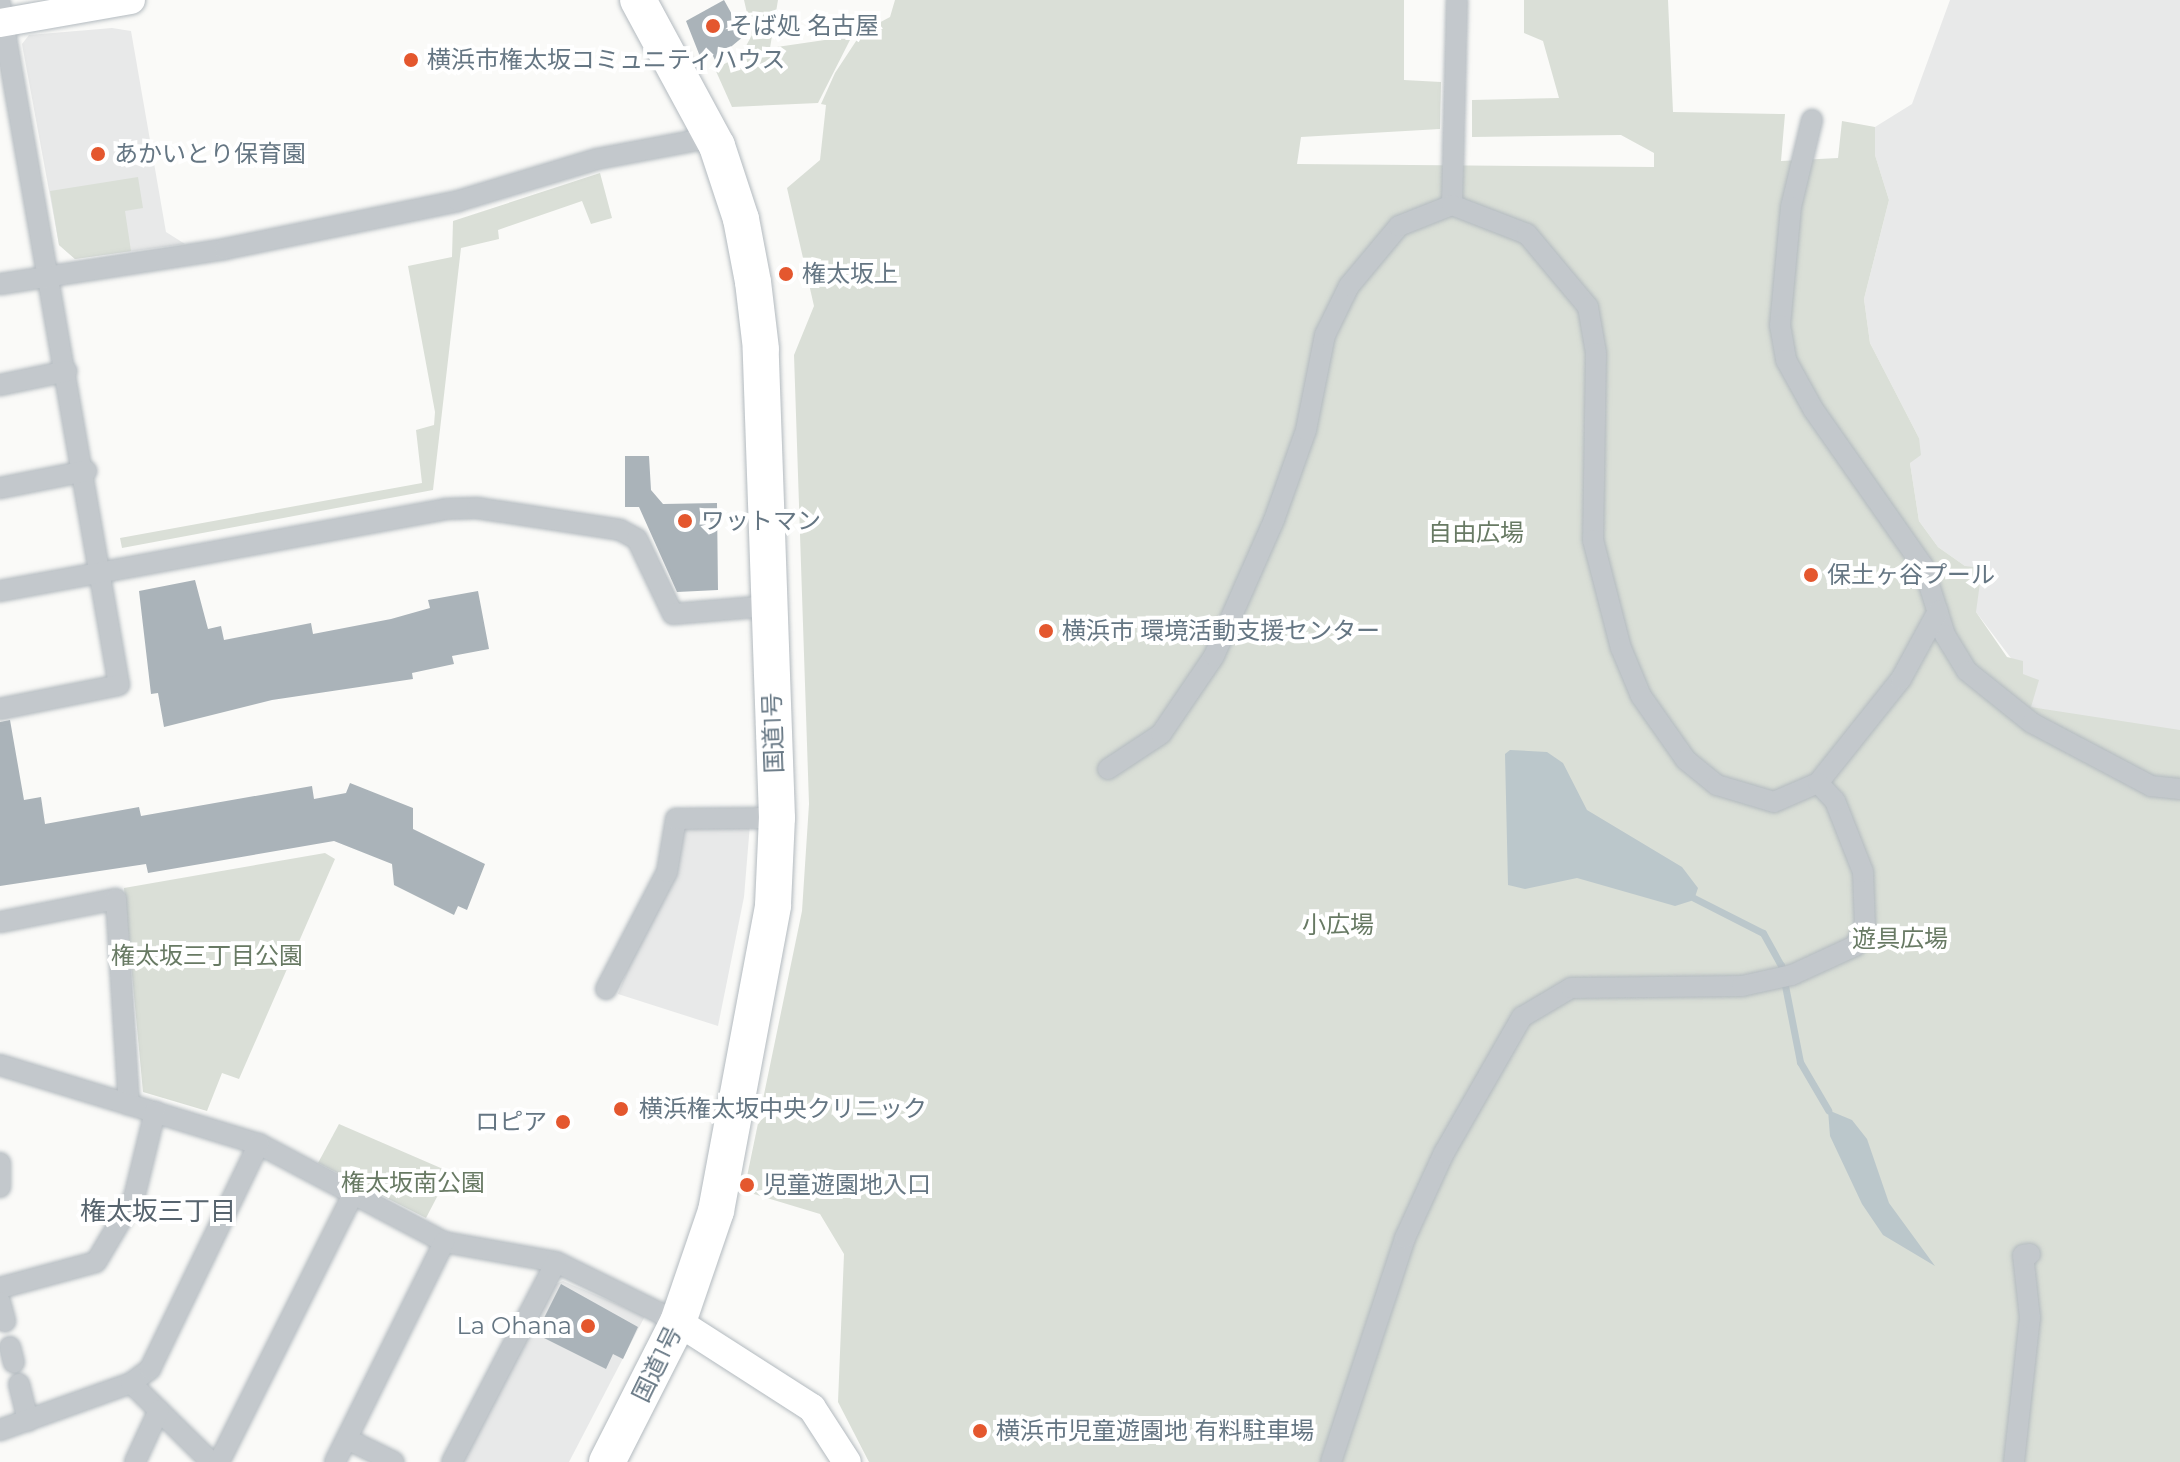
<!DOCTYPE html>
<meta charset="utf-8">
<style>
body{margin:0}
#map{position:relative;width:2180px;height:1462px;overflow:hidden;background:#fafaf8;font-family:Montserrat,"Noto Sans JP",sans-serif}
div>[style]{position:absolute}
.built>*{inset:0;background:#e8e9e9}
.green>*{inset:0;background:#dadfd7}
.water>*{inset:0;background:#bbc7cb}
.stream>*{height:7px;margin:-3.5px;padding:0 3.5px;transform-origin:3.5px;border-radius:3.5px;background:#bbc7cb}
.building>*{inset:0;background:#aab3b9}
.roads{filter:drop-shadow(0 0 2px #b3babf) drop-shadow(0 0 2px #b3babf)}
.street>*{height:20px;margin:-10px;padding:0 10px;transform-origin:10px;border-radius:10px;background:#c3c8cc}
.secondary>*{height:28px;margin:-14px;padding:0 14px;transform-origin:14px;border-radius:14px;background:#fff}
.highway>*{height:36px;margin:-18px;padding:0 18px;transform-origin:18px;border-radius:18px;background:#fff}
.dots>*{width:22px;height:22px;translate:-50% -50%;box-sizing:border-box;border:4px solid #fff;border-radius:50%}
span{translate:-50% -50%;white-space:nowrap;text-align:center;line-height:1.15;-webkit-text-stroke:8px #fff;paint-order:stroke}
.poi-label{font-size:24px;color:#657683}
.left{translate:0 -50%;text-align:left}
.right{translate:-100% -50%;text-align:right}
.park-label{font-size:24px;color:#687a64}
.street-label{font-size:24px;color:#657683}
.neighbourhood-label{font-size:26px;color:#57646e}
</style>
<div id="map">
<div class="built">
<i style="clip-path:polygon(1950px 0,2180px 0,2180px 774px,2031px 707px,2023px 674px,1976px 612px,1965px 566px,1938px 547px,1919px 521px,1910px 463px,1919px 438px,1870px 343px,1864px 299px,1889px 200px,1875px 155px,1875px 127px,1912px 104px)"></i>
<i style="clip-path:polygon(112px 28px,131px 31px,166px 232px,185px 244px,75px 259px,59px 245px,22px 44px,29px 35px)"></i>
<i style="clip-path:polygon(750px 824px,744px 897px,718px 1026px,618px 994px,682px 829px)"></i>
<i style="clip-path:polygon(563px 1281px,645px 1316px,569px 1462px,463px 1462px,553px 1285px)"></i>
</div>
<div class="green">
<i style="clip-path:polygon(744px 0,778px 0,770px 48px,852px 36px,818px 103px,732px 107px,715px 69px,741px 55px,752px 35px)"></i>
<i style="clip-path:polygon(895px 0,1404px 0,1404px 80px,1441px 82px,1440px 129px,1301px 137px,1297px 164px,1654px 167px,1654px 153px,1621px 135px,1472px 137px,1472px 100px,1559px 98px,1543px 41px,1524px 33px,1524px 0,1668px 0,1673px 112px,1785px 114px,1781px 161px,1838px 158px,1842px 121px,1875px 127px,1875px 155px,1889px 200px,1864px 299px,1870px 343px,1919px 438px,1921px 455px,1910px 463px,1919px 521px,1938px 547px,1965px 566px,1982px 568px,1976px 612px,2007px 657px,2023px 661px,2023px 674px,2039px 680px,2031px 707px,2180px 730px,2180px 1462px,869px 1462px,838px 1402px,844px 1254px,820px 1214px,744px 1191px,802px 911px,809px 804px,794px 355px,814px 306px,787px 188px,820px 160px,826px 105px,821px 104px,835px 73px,862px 32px,890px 17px)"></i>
<i style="clip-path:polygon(600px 173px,612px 218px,591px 224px,582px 201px,498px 230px,499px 239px,461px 248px,433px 490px,122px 548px,120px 538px,422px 483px,416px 430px,434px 425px,435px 412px,408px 266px,452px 257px,453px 221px)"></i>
<i style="clip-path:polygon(138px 177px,143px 208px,125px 211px,131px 251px,75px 259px,59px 245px,50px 191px)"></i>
<i style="clip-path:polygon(325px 853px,335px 859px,239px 1079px,222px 1073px,207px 1111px,143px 1092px,124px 888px)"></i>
<i style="clip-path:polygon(339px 1124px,450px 1172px,426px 1218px,318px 1163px)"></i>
</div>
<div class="water">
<i style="clip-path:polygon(1510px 750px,1547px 752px,1563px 763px,1587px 810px,1682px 867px,1698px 888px,1694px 900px,1675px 906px,1577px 878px,1525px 889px,1508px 885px,1505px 754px)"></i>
<i style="clip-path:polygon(1828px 1110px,1852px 1120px,1867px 1139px,1889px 1203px,1935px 1266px,1883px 1235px,1862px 1204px,1830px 1136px)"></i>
</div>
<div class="stream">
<i style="left:1694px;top:898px;width:77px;rotate:26.9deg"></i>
<i style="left:1763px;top:933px;width:37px;rotate:61deg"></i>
<i style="left:1781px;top:965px;width:99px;rotate:78.9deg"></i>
<i style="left:1800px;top:1062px;width:56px;rotate:59.7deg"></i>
</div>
<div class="building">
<i style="clip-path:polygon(724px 0,744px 36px,715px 60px,712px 54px,701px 59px,686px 21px)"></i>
<i style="clip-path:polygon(625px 456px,649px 456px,651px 490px,663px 504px,717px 503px,718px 590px,677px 592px,639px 507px,625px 507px)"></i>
<i style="clip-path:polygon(195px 580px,208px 629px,221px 626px,224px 640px,311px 623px,313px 634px,391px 619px,430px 608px,428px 600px,478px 591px,489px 649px,452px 656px,454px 664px,412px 673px,413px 679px,272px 700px,164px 727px,158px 693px,151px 694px,139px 591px)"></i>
<i style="clip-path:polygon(10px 720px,24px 800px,41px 797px,45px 824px,139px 807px,141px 816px,312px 786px,314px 799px,346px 793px,350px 783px,413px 808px,413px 829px,485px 864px,467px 910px,458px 906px,454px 915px,394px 885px,392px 864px,334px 841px,148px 873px,146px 864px,0 886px,0 722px)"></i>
<i style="clip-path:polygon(561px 1284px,638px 1327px,623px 1359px,613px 1354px,606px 1369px,536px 1334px)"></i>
</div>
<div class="roads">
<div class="street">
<i style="left:0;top:4px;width:691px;rotate:80.09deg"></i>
<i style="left:119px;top:685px;width:121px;rotate:168.6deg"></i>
<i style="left:1812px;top:120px;width:89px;rotate:103.6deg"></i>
<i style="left:1791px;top:207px;width:119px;rotate:95.3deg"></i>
<i style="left:1780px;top:325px;width:36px;rotate:80deg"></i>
<i style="left:1786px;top:360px;width:56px;rotate:61.1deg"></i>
<i style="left:1813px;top:409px;width:192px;rotate:55deg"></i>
<i style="left:1923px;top:566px;width:72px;rotate:72.3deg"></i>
<i style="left:1945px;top:635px;width:42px;rotate:58.6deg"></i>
<i style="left:1967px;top:671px;width:83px;rotate:38.7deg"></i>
<i style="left:2032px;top:723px;width:135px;rotate:27.9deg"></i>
<i style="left:2151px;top:786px;width:29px;rotate:6deg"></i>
<i style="left:1452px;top:205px;width:205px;rotate:-88.6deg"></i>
<i style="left:0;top:284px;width:228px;rotate:-8.8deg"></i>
<i style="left:225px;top:249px;width:238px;rotate:-11.6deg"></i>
<i style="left:458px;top:201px;width:145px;rotate:-16.8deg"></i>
<i style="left:597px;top:159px;width:118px;rotate:-10.7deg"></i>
<i style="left:0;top:385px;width:68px;rotate:-11.8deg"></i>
<i style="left:0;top:488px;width:88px;rotate:-11.2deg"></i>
<i style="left:0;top:591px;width:452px;rotate:-10.4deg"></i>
<i style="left:445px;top:509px;width:32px;rotate:-2deg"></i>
<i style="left:477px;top:508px;width:145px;rotate:8.7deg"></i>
<i style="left:620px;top:530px;width:19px;rotate:28deg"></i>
<i style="left:637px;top:539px;width:83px;rotate:64.4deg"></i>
<i style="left:673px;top:614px;width:95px;rotate:-4.8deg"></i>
<i style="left:1108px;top:769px;width:64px;rotate:-33.4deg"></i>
<i style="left:1161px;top:734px;width:94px;rotate:-55.8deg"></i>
<i style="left:1214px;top:656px;width:149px;rotate:-66.2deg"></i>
<i style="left:1274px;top:520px;width:96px;rotate:-70.4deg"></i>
<i style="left:1306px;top:430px;width:97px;rotate:-78.7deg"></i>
<i style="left:1325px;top:335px;width:55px;rotate:-63.9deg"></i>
<i style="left:1349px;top:286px;width:78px;rotate:-50.2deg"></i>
<i style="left:1399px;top:226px;width:57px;rotate:-21.6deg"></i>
<i style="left:1452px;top:205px;width:80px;rotate:21.1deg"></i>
<i style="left:1527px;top:234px;width:95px;rotate:50.1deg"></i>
<i style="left:1588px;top:307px;width:47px;rotate:80.1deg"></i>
<i style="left:1596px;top:353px;width:187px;rotate:90.9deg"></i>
<i style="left:1593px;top:540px;width:112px;rotate:75.5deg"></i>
<i style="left:1621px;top:648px;width:52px;rotate:67.4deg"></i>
<i style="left:1641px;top:696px;width:78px;rotate:54.9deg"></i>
<i style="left:1686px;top:760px;width:40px;rotate:39deg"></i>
<i style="left:1717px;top:785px;width:59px;rotate:16.6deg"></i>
<i style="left:1774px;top:802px;width:48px;rotate:-23.4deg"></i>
<i style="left:1818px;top:783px;width:133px;rotate:-51.4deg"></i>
<i style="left:1901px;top:679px;width:77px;rotate:-61.4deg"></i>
<i style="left:0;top:922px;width:118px;rotate:-11.2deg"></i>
<i style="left:116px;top:899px;width:206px;rotate:86.4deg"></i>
<i style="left:606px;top:989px;width:132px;rotate:-62.5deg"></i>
<i style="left:667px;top:872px;width:54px;rotate:-80.4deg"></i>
<i style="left:676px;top:819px;width:101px;rotate:-0.6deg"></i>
<i style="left:0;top:1065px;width:271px;rotate:17deg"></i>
<i style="left:259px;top:1144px;width:209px;rotate:27.9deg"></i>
<i style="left:444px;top:1242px;width:114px;rotate:10.1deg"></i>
<i style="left:556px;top:1262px;width:136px;rotate:26.2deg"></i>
<i style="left:0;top:1163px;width:24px;rotate:90deg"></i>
<i style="left:0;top:1288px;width:99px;rotate:-15.2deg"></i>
<i style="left:96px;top:1262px;width:74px;rotate:-59.3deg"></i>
<i style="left:134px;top:1198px;width:89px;rotate:-76.3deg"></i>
<i style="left:0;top:1302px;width:20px;rotate:75deg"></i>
<i style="left:10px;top:1347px;width:16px;rotate:76deg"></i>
<i style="left:131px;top:1383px;width:112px;rotate:44.6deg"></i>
<i style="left:19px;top:1384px;width:38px;rotate:76deg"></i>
<i style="left:0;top:1430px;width:139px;rotate:-19.7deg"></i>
<i style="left:131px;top:1383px;width:24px;rotate:-36deg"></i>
<i style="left:150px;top:1369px;width:250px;rotate:-64.2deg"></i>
<i style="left:347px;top:1439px;width:52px;rotate:26.1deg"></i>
<i style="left:135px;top:1462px;width:57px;rotate:-65.2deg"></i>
<i style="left:219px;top:1462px;width:300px;rotate:-63.4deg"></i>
<i style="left:335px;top:1462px;width:246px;rotate:-63.6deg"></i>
<i style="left:452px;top:1462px;width:225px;rotate:-62.5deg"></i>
<i style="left:1331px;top:1462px;width:236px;rotate:-71.7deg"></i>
<i style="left:1405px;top:1238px;width:94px;rotate:-65.4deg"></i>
<i style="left:1444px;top:1153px;width:157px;rotate:-60.2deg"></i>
<i style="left:1522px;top:1017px;width:57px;rotate:-30.6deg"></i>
<i style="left:1571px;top:988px;width:171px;rotate:-0.7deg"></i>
<i style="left:1742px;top:986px;width:51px;rotate:-12.4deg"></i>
<i style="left:1792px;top:975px;width:69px;rotate:-24.7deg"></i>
<i style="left:1855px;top:946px;width:22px;rotate:-63deg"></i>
<i style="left:1865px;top:926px;width:54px;rotate:-92.1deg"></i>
<i style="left:1863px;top:872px;width:76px;rotate:-111.5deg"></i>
<i style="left:1835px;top:801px;width:25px;rotate:-133deg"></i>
<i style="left:2014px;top:1462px;width:145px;rotate:-83.7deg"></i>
<i style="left:2030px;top:1318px;width:63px;rotate:-96.3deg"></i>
<i style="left:2023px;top:1255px;width:7px;rotate:-8deg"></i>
</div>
<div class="secondary">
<i style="left:0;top:23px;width:133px;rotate:-10deg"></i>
<i style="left:678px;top:1322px;width:159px;rotate:32.7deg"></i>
<i style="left:812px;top:1408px;width:64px;rotate:57.1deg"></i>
</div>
<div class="highway">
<i style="left:607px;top:1462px;width:157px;rotate:-63.1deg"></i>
<i style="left:678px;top:1322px;width:117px;rotate:-71.1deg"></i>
<i style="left:716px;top:1211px;width:311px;rotate:-79.4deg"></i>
<i style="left:773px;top:905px;width:87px;rotate:-87.4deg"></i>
<i style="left:777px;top:818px;width:469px;rotate:-92deg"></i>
<i style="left:761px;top:349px;width:67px;rotate:-96.8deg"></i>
<i style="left:753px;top:282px;width:64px;rotate:-100.8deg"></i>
<i style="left:741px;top:219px;width:77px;rotate:-108.2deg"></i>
<i style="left:717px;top:146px;width:166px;rotate:-118.4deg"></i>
</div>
</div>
<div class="dots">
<i style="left:713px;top:26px;background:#e4572e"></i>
<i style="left:411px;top:60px;background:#e4572e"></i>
<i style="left:98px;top:154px;background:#e4572e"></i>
<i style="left:786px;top:274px;background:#e4572e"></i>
<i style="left:685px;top:521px;background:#e4572e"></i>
<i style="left:1811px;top:575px;background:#e4572e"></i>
<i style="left:1046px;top:631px;background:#e4572e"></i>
<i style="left:621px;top:1109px;background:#e4572e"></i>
<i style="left:563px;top:1122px;background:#e4572e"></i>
<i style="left:747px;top:1185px;background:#e4572e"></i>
<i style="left:588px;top:1326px;background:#e4572e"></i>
<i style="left:980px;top:1431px;background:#e4572e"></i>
</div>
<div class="poi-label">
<span class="left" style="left:729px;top:26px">そば処 名古屋</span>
<span class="left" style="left:427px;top:60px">横浜市権太坂コミュニティハウス</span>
<span class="left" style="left:114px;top:154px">あかいとり保育園</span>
<span class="left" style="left:802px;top:274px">権太坂上</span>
<span class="left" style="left:701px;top:521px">ワットマン</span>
<span class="left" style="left:1827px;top:575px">保土ヶ谷プール</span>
<span class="left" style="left:1062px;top:631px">横浜市 環境活動支援センター</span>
<span class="left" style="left:639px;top:1109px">横浜権太坂中央クリニック</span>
<span class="right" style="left:547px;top:1122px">ロピア</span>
<span class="left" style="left:763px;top:1185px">児童遊園地入口</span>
<span class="right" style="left:572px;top:1326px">La Ohana</span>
<span class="left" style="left:996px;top:1431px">横浜市児童遊園地 有料駐車場</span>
</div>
<div class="park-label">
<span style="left:1476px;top:533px">自由広場</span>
<span style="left:1338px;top:925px">小広場</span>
<span style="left:1900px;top:939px">遊具広場</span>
<span style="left:207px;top:956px">権太坂三丁目公園</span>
<span style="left:413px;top:1183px">権太坂南公園</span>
</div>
<div class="street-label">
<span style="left:773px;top:733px;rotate:-92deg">国道1号</span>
<span style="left:657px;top:1364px;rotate:-64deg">国道1号</span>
</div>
<div class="neighbourhood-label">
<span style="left:158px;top:1212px">権太坂三丁目</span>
</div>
</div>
